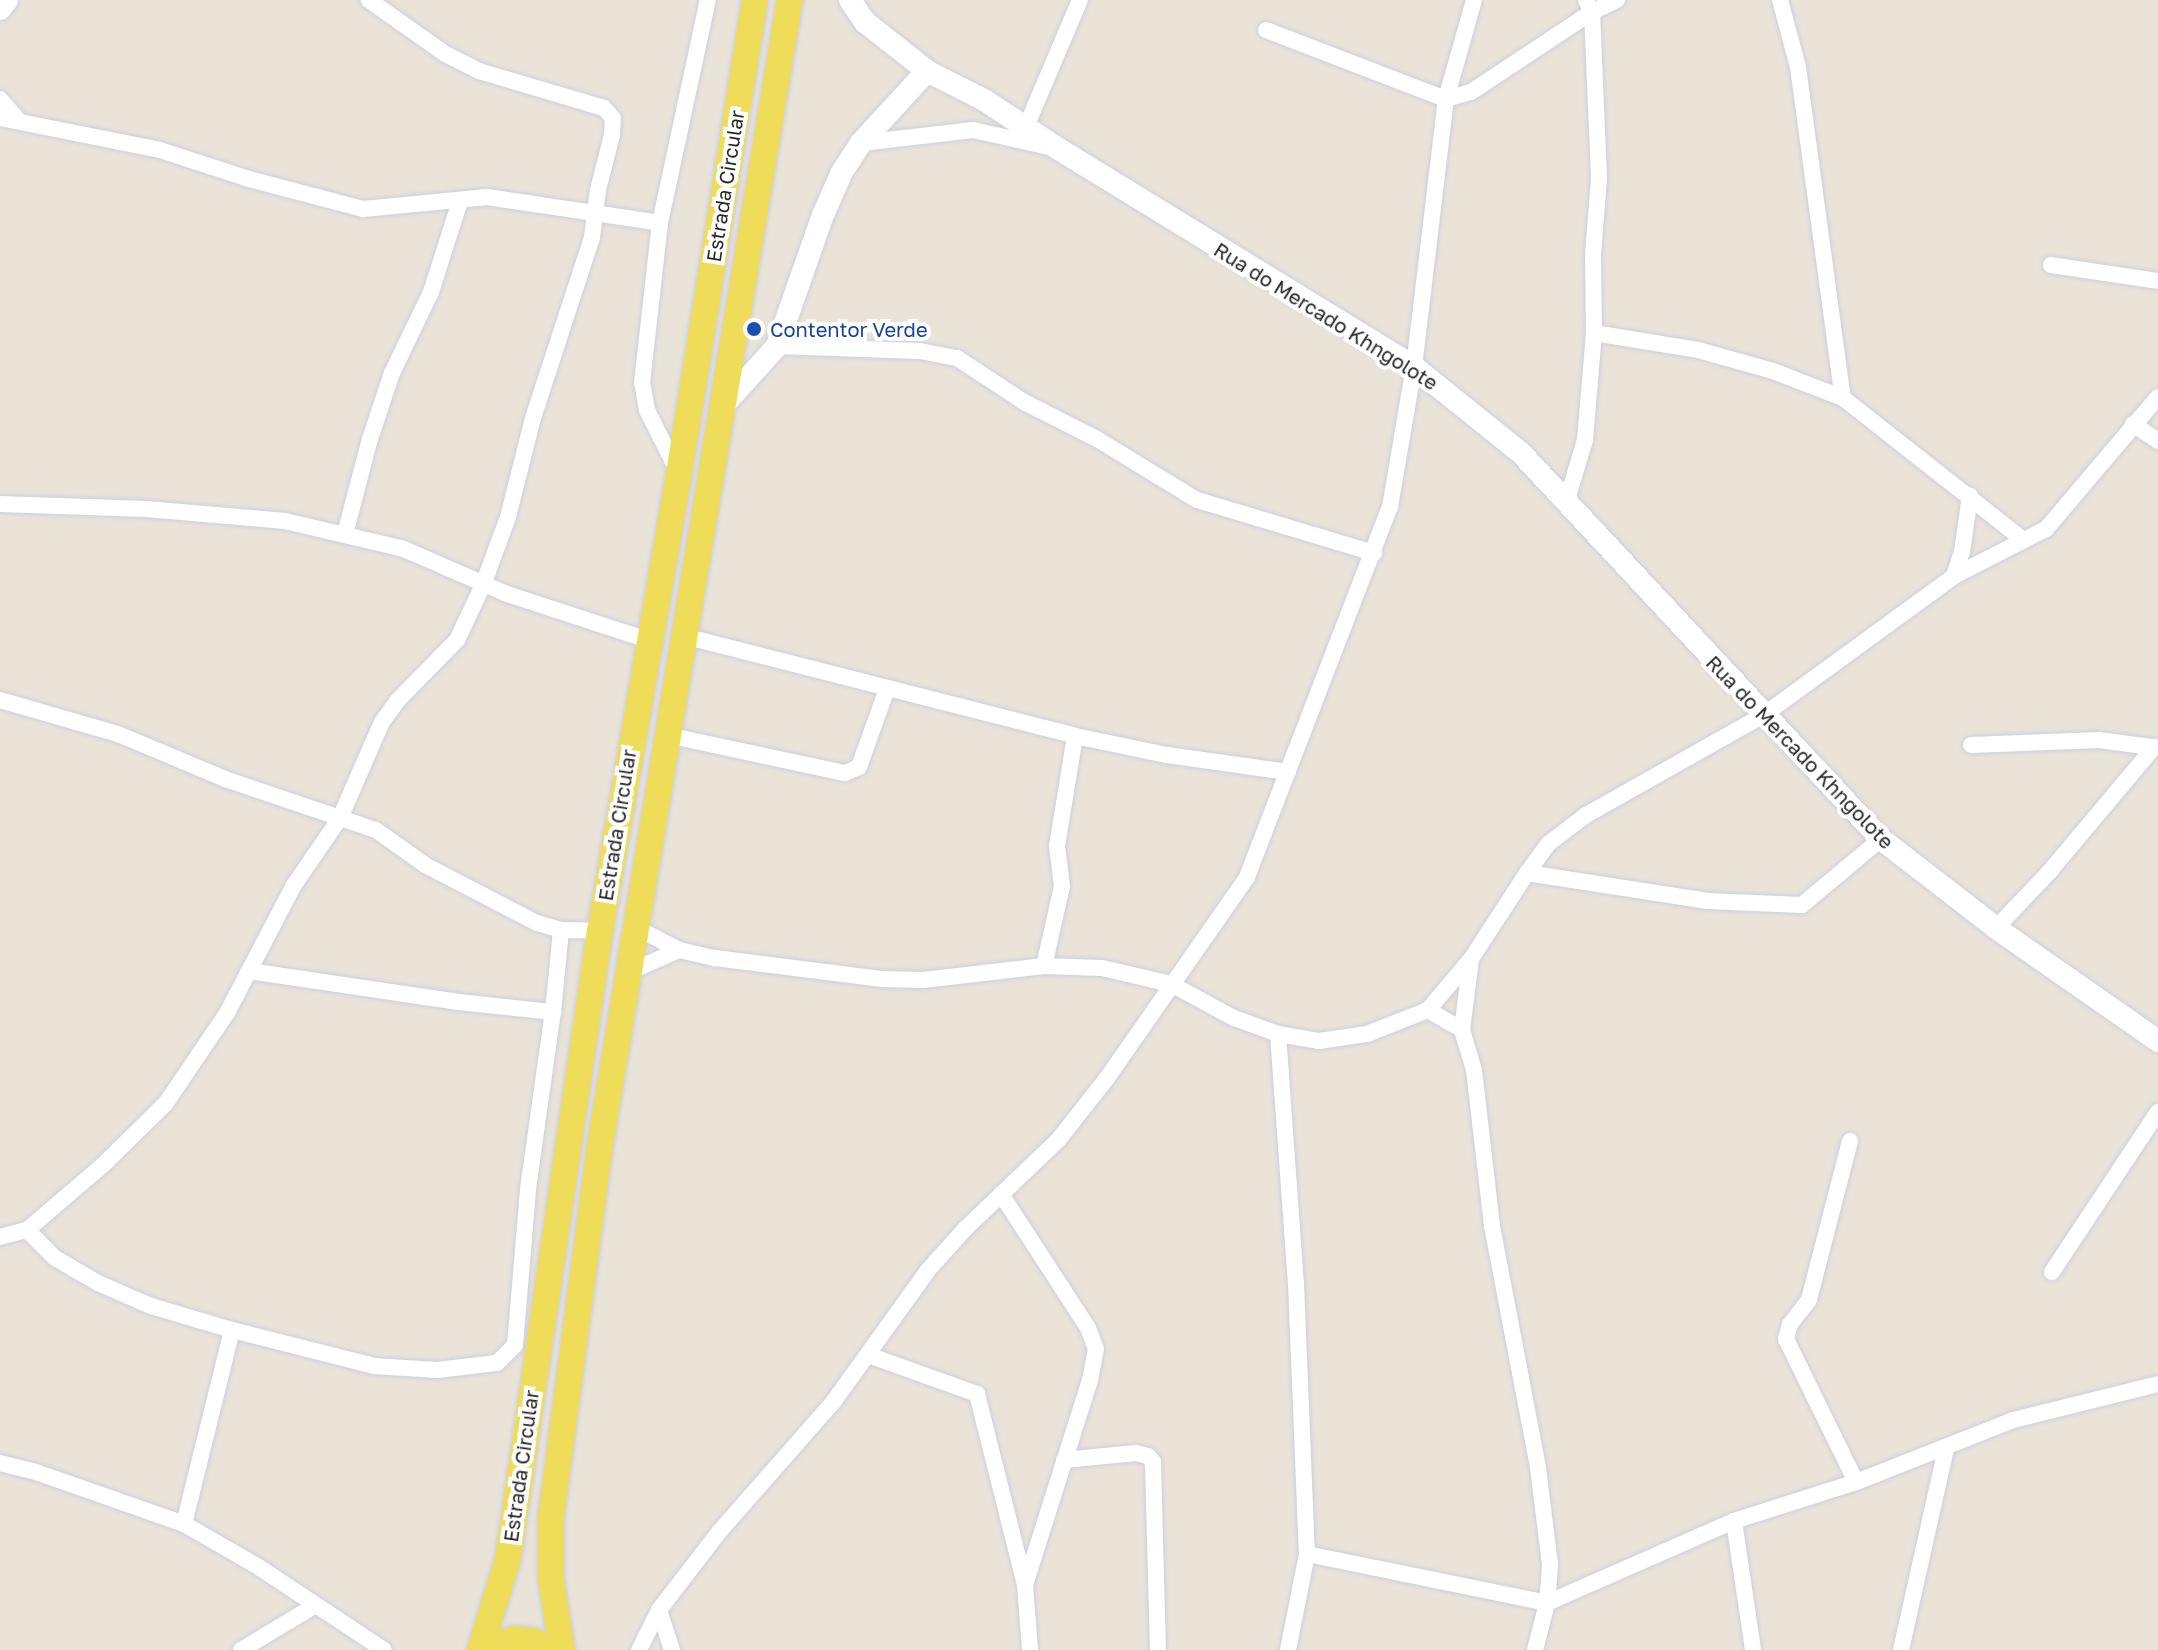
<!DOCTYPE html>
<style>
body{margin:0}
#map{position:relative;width:2158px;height:1650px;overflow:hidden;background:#eae4d8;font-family:"Golos Text",sans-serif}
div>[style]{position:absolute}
.roads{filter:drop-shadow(0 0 2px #cdcfe0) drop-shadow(0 0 2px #cdcfe0)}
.street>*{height:16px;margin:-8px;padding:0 8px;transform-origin:8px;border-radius:8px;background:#fff}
.secondary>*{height:22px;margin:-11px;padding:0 11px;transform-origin:11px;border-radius:11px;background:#fff}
.primary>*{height:26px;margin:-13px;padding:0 13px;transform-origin:13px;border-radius:13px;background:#efdc58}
.dots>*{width:22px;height:22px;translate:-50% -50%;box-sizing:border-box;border:4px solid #fff;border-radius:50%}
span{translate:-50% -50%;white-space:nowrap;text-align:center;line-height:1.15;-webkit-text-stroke:8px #fff;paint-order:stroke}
.street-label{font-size:20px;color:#272727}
.transit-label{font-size:20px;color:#164399}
.left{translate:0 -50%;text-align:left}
</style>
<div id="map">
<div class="roads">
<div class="street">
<i style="left:1780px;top:0;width:69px;rotate:75deg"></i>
<i style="left:1798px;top:67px;width:334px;rotate:82.3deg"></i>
<i style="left:1266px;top:30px;width:193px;rotate:21deg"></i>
<i style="left:1446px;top:99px;width:26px;rotate:-16deg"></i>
<i style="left:1471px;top:92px;width:145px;rotate:-33.5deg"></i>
<i style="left:1592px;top:12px;width:28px;rotate:-26deg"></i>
<i style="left:0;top:99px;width:29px;rotate:49deg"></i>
<i style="left:0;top:118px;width:163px;rotate:11.3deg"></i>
<i style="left:160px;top:150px;width:94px;rotate:18deg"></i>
<i style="left:249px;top:179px;width:118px;rotate:14.7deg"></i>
<i style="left:363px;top:209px;width:125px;rotate:-5.5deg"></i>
<i style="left:487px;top:197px;width:175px;rotate:8.5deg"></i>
<i style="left:1026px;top:127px;width:138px;rotate:-67deg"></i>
<i style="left:861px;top:143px;width:113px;rotate:-6.6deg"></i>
<i style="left:973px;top:130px;width:78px;rotate:12.6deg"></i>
<i style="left:2051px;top:265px;width:108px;rotate:8.5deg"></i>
<i style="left:1594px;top:333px;width:105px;rotate:9.3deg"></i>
<i style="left:1698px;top:350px;width:78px;rotate:15.6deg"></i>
<i style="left:1773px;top:371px;width:75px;rotate:21.1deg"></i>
<i style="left:1843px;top:398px;width:228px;rotate:38.2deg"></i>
<i style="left:777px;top:346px;width:143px;rotate:2deg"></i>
<i style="left:920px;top:351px;width:38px;rotate:11deg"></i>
<i style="left:957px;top:358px;width:80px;rotate:33.3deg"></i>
<i style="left:1024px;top:402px;width:82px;rotate:26.9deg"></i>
<i style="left:1097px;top:439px;width:117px;rotate:31.4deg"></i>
<i style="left:1197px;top:500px;width:185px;rotate:16.7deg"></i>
<i style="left:2133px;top:424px;width:30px;rotate:34deg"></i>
<i style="left:678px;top:472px;width:69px;rotate:-116.6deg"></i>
<i style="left:647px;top:410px;width:27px;rotate:-100deg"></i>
<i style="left:642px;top:383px;width:161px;rotate:-83.6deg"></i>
<i style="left:660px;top:223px;width:228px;rotate:-77.9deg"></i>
<i style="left:1567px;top:500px;width:63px;rotate:-73.3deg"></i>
<i style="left:1585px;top:440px;width:107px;rotate:-85.2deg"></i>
<i style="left:1594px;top:333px;width:78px;rotate:-90.7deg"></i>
<i style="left:1593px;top:255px;width:77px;rotate:-85.5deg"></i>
<i style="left:1599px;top:178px;width:166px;rotate:-92.4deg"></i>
<i style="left:1592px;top:12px;width:13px;rotate:-117deg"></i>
<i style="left:0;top:504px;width:146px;rotate:2deg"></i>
<i style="left:146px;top:509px;width:140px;rotate:4.9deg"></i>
<i style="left:285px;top:521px;width:122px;rotate:13.2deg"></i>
<i style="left:404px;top:549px;width:112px;rotate:23.6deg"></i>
<i style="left:507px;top:594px;width:148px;rotate:18.1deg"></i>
<i style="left:345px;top:534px;width:98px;rotate:-75.3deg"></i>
<i style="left:370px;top:439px;width:70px;rotate:-71.6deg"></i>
<i style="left:392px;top:373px;width:90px;rotate:-64.3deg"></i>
<i style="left:431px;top:292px;width:96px;rotate:-72.3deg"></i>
<i style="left:1954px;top:576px;width:25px;rotate:-72deg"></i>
<i style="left:1962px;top:552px;width:57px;rotate:-81.9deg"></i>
<i style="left:684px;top:636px;width:404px;rotate:14.3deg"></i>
<i style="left:1075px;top:736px;width:94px;rotate:11.7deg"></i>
<i style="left:1167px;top:755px;width:122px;rotate:8deg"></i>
<i style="left:0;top:700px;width:123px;rotate:16.1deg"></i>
<i style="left:118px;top:734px;width:116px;rotate:22.8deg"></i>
<i style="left:225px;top:779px;width:159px;rotate:18.7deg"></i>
<i style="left:376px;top:830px;width:60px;rotate:35.5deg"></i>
<i style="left:425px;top:865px;width:126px;rotate:27.4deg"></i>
<i style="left:537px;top:923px;width:25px;rotate:16deg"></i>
<i style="left:561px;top:930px;width:39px;rotate:1deg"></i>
<i style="left:667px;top:735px;width:182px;rotate:12.1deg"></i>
<i style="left:845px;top:773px;width:15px;rotate:-23deg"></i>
<i style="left:859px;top:767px;width:83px;rotate:-70.3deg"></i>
<i style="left:1971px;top:745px;width:128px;rotate:-2.2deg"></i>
<i style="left:2099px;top:740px;width:60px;rotate:7.7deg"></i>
<i style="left:1527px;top:873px;width:36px;rotate:-54deg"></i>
<i style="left:1548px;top:844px;width:48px;rotate:-37.3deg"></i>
<i style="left:1586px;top:815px;width:206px;rotate:-29.4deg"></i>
<i style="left:1765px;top:714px;width:234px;rotate:-36.1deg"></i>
<i style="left:1954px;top:576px;width:103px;rotate:-27.1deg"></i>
<i style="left:2046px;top:529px;width:173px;rotate:-49.7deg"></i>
<i style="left:635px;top:927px;width:50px;rotate:27.6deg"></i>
<i style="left:679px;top:950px;width:37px;rotate:13deg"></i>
<i style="left:715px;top:958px;width:167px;rotate:7.2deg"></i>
<i style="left:881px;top:979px;width:42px;rotate:1.4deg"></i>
<i style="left:923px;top:980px;width:122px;rotate:-6.6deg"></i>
<i style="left:1044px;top:966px;width:58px;rotate:2deg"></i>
<i style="left:1102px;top:968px;width:71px;rotate:13.1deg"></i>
<i style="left:1171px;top:984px;width:72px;rotate:28.4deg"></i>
<i style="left:1234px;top:1018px;width:47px;rotate:20deg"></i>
<i style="left:1278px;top:1034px;width:42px;rotate:9.7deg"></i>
<i style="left:1319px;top:1041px;width:49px;rotate:-8.3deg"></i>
<i style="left:1367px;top:1034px;width:66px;rotate:-21.5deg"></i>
<i style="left:1428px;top:1010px;width:67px;rotate:-49.9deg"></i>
<i style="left:1471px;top:959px;width:103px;rotate:-56.9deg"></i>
<i style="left:1527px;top:873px;width:183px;rotate:8.8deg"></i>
<i style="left:1708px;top:901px;width:94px;rotate:2.4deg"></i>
<i style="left:1802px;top:905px;width:103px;rotate:-39.9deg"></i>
<i style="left:1996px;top:928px;width:79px;rotate:-46.5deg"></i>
<i style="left:2050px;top:871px;width:162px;rotate:-50deg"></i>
<i style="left:1471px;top:959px;width:72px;rotate:97.2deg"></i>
<i style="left:1462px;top:1030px;width:42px;rotate:73.3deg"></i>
<i style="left:1474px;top:1070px;width:157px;rotate:83.4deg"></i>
<i style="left:1492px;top:1226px;width:246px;rotate:79.2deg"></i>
<i style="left:1538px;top:1468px;width:97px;rotate:82.9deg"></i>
<i style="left:1550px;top:1564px;width:39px;rotate:94deg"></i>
<i style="left:1547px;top:1603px;width:49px;rotate:104.3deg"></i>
<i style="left:1044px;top:966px;width:82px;rotate:-77.3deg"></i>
<i style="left:1062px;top:886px;width:40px;rotate:-97.1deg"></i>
<i style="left:1057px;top:846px;width:111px;rotate:-80.7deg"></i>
<i style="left:249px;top:971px;width:212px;rotate:8.4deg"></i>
<i style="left:459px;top:1002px;width:95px;rotate:6.1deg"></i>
<i style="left:627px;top:973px;width:57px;rotate:-23.9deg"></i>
<i style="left:1428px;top:1010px;width:39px;rotate:30deg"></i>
<i style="left:1278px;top:1034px;width:250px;rotate:85.9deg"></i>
<i style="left:1296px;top:1283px;width:271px;rotate:87.7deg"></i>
<i style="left:1307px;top:1554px;width:98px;rotate:101.2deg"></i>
<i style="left:1850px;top:1141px;width:164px;rotate:104.5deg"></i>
<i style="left:1809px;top:1300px;width:31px;rotate:128deg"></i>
<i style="left:1790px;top:1324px;width:16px;rotate:105deg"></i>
<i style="left:1786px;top:1339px;width:159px;rotate:63.9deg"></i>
<i style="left:1001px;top:1194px;width:160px;rotate:57deg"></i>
<i style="left:1088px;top:1328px;width:22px;rotate:69deg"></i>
<i style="left:1096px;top:1349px;width:32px;rotate:101deg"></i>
<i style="left:1090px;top:1380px;width:215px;rotate:107.6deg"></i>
<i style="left:1025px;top:1585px;width:65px;rotate:85.6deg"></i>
<i style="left:27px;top:1230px;width:40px;rotate:45deg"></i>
<i style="left:55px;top:1258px;width:50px;rotate:30.2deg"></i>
<i style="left:98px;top:1283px;width:58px;rotate:23.5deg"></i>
<i style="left:151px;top:1306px;width:84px;rotate:16.5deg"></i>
<i style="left:232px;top:1330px;width:146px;rotate:14.2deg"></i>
<i style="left:374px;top:1366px;width:63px;rotate:3.6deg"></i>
<i style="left:437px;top:1370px;width:60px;rotate:-6.7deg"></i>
<i style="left:497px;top:1363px;width:25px;rotate:-45deg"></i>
<i style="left:515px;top:1345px;width:157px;rotate:-85.2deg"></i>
<i style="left:528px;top:1189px;width:179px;rotate:-82deg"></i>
<i style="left:553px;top:1012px;width:82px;rotate:-84.4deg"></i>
<i style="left:0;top:1237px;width:28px;rotate:-15deg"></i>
<i style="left:27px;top:1230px;width:101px;rotate:-40.6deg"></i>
<i style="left:104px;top:1164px;width:87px;rotate:-44.5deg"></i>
<i style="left:166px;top:1103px;width:109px;rotate:-55.9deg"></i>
<i style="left:227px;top:1013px;width:144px;rotate:-62.4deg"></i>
<i style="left:294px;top:885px;width:81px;rotate:-55.5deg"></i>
<i style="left:340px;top:818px;width:105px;rotate:-66.4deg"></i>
<i style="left:382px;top:722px;width:26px;rotate:-54deg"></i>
<i style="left:397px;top:701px;width:86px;rotate:-45.5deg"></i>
<i style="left:457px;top:640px;width:61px;rotate:-64.7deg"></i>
<i style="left:483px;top:585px;width:72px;rotate:-69.8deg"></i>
<i style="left:508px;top:517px;width:102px;rotate:-75.8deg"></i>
<i style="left:533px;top:418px;width:190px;rotate:-71.9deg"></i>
<i style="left:592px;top:237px;width:47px;rotate:-82.7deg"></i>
<i style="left:598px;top:190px;width:57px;rotate:-75.7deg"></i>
<i style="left:612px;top:135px;width:17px;rotate:-87deg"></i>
<i style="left:613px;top:118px;width:13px;rotate:-132deg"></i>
<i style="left:604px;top:108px;width:130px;rotate:-163.5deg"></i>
<i style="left:479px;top:71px;width:39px;rotate:-153deg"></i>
<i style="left:444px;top:53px;width:92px;rotate:-144.8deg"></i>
<i style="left:2052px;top:1272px;width:192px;rotate:-56.5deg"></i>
<i style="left:868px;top:1355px;width:116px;rotate:19.7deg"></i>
<i style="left:977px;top:1394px;width:197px;rotate:75.9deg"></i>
<i style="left:1064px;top:1460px;width:72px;rotate:-5.6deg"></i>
<i style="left:1136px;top:1453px;width:12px;rotate:14deg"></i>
<i style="left:1148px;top:1456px;width:8px;rotate:50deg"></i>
<i style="left:1153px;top:1462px;width:188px;rotate:88.5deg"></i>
<i style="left:0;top:1463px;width:34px;rotate:14deg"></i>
<i style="left:33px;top:1471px;width:160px;rotate:19.3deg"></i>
<i style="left:184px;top:1524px;width:84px;rotate:29.9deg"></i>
<i style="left:257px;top:1566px;width:152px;rotate:33.5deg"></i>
<i style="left:1734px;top:1521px;width:130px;rotate:81.6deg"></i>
<i style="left:184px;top:1524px;width:200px;rotate:-76.1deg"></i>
<i style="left:1307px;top:1554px;width:245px;rotate:11.5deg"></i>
<i style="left:1547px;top:1603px;width:204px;rotate:-23.7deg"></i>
<i style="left:1734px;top:1521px;width:128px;rotate:-17.7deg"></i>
<i style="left:1856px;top:1482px;width:169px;rotate:-21.5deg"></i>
<i style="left:2013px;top:1420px;width:149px;rotate:-13.9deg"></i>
<i style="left:659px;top:1610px;width:42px;rotate:72deg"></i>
<i style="left:241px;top:1650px;width:85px;rotate:-31.1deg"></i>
<i style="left:639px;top:1650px;width:45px;rotate:-63.4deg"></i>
<i style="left:659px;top:1610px;width:98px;rotate:-52.4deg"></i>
<i style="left:719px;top:1532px;width:174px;rotate:-48.7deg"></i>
<i style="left:834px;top:1401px;width:161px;rotate:-54.3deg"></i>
<i style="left:928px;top:1270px;width:57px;rotate:-47.9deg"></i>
<i style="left:966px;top:1228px;width:129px;rotate:-43.7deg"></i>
<i style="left:1059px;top:1139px;width:78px;rotate:-51.8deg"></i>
<i style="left:1107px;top:1078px;width:245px;rotate:-55.1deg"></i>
<i style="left:1247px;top:877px;width:397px;rotate:-68.9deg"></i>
<i style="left:1390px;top:507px;width:142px;rotate:-80.3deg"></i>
<i style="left:1414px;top:367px;width:270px;rotate:-83.2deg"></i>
<i style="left:1446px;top:99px;width:103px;rotate:-74.2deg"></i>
<i style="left:1901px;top:1650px;width:206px;rotate:-77.4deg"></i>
</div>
<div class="secondary">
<i style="left:850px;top:0;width:27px;rotate:56deg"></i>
<i style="left:865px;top:22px;width:79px;rotate:38.3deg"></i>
<i style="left:0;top:9px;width:11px;rotate:-52deg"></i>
<i style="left:722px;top:407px;width:82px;rotate:-48deg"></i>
<i style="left:777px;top:346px;width:139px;rotate:-70.7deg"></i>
<i style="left:823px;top:215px;width:47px;rotate:-66.2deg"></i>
<i style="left:842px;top:172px;width:35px;rotate:-57deg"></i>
<i style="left:861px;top:143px;width:98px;rotate:-47.5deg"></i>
<i style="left:927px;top:71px;width:64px;rotate:27deg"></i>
<i style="left:984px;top:100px;width:87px;rotate:33.3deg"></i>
<i style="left:1057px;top:148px;width:419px;rotate:31.5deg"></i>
<i style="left:1414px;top:367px;width:137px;rotate:38.8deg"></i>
<i style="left:1521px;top:453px;width:528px;rotate:47deg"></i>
<i style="left:1881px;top:839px;width:145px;rotate:37.7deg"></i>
<i style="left:1996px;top:928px;width:198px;rotate:34.9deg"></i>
</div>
<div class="primary">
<i style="left:480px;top:1650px;width:95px;rotate:-72.9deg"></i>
<i style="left:508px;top:1559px;width:635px;rotate:-81.67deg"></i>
<i style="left:600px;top:931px;width:464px;rotate:-80.2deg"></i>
<i style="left:679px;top:474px;width:480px;rotate:-80.9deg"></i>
<i style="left:485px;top:1650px;width:31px;rotate:-21deg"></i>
<i style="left:514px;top:1639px;width:19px;rotate:6deg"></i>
<i style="left:533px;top:1641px;width:20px;rotate:27deg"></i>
<i style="left:562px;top:1650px;width:73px;rotate:-98.7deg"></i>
<i style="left:551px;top:1578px;width:60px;rotate:-90deg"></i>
<i style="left:551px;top:1518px;width:369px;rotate:-82.5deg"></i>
<i style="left:599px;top:1152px;width:1168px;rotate:-80.59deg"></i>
</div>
</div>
<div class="dots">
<i style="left:754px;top:329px;background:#1a4fb4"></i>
</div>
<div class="street-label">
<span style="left:725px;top:186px;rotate:-81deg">Estrada Circular</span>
<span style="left:1326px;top:316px;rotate:32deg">Rua do Mercado Khngolote</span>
<span style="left:1800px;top:752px;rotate:46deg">Rua do Mercado Khngolote</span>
<span style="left:617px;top:825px;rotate:-81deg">Estrada Circular</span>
<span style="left:521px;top:1466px;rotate:-82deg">Estrada Circular</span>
</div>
<div class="transit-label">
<span class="left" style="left:770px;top:329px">Contentor Verde</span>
</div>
</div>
